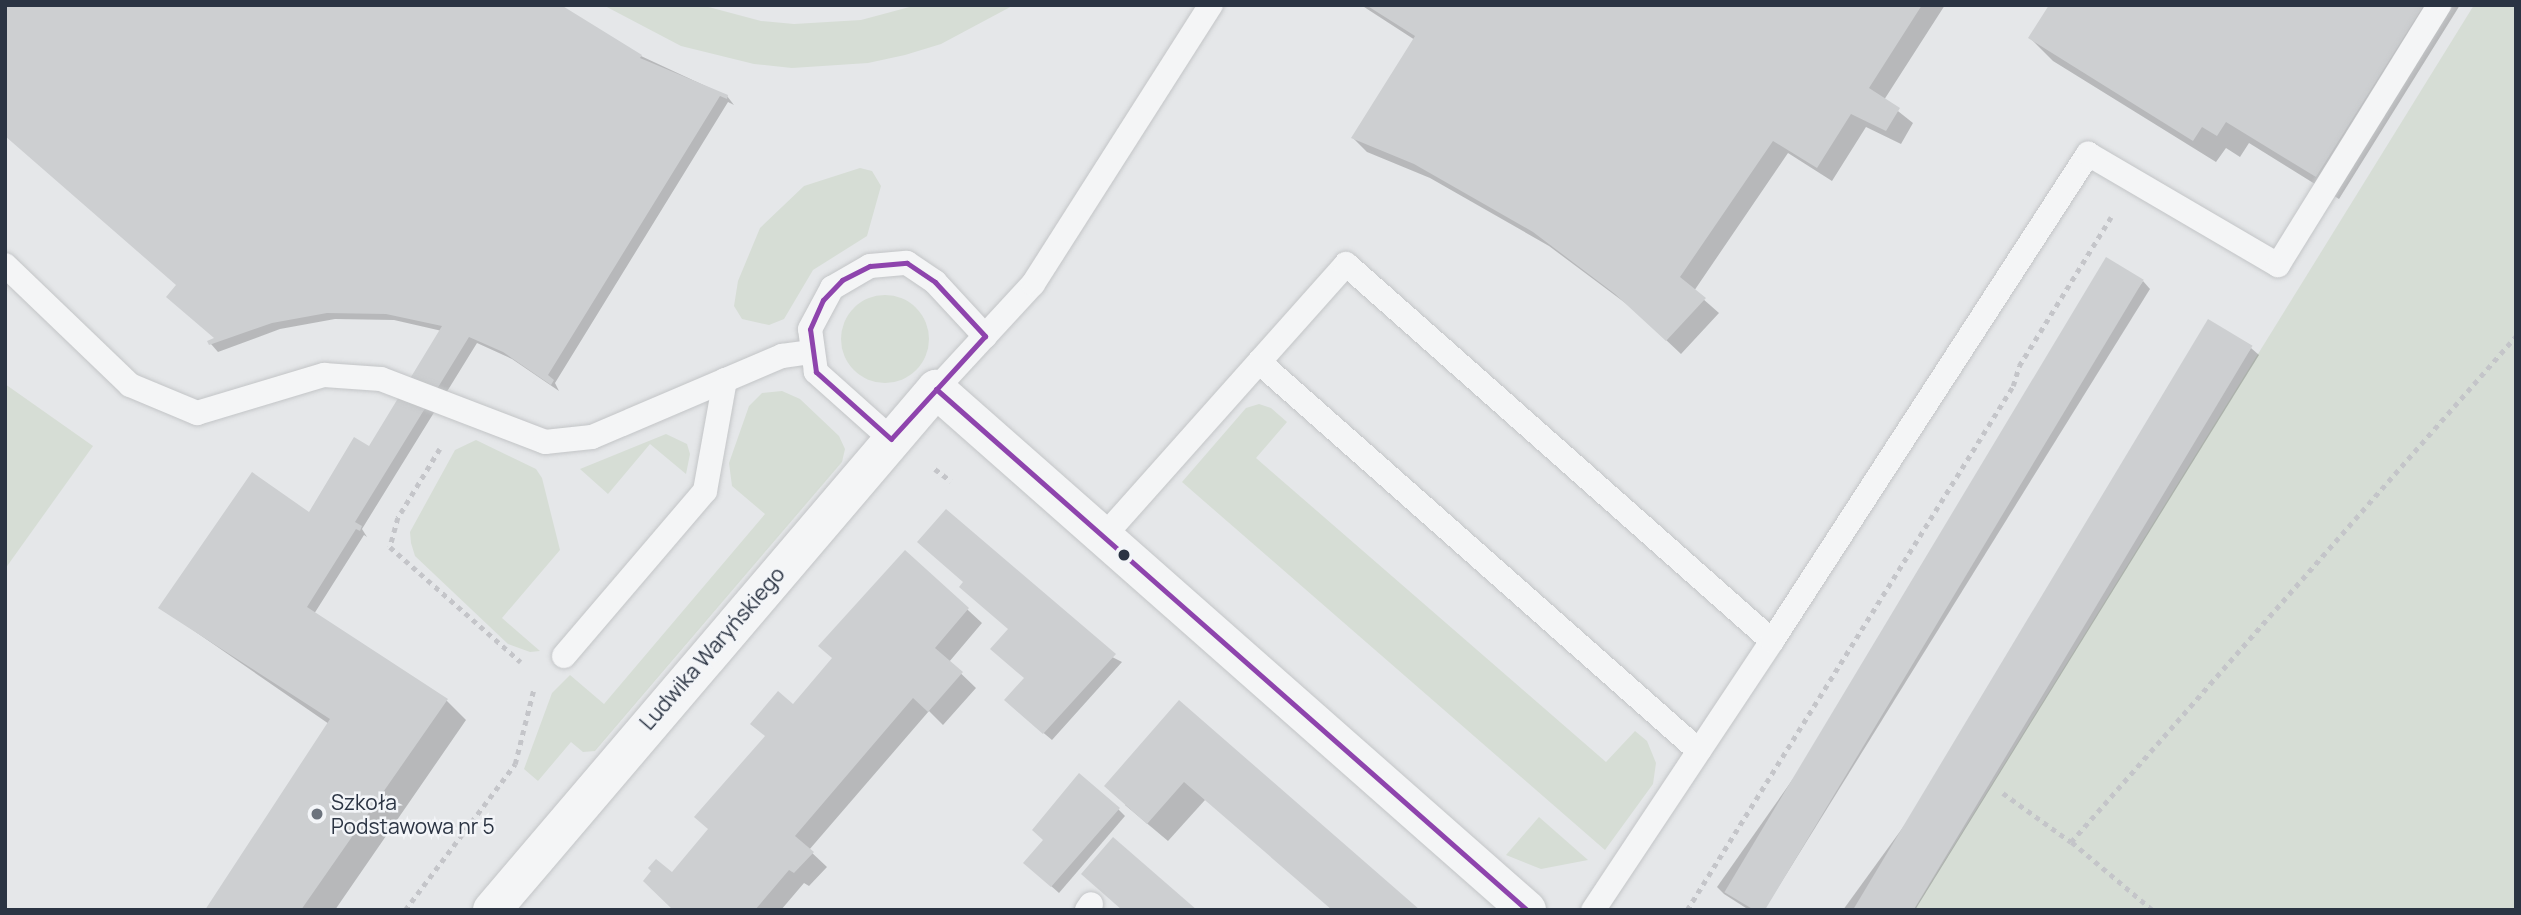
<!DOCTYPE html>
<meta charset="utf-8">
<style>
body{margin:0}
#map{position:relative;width:2521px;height:915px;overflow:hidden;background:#e5e7e9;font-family:Manrope,sans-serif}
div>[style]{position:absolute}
.green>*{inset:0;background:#d6ddd5}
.round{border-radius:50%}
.shadow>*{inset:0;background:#0003}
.building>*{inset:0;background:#cdcfd1;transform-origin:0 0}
.path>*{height:4.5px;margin-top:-2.25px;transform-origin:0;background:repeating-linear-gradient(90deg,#c4c5c9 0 5px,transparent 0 10px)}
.roads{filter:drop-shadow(0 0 2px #c3c5c7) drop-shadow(0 0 2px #c3c5c7)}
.service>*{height:24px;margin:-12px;padding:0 12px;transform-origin:12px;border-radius:12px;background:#f4f5f6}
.minor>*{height:38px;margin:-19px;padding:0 19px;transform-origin:19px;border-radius:19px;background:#f4f5f6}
.bus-1>*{height:5px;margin:-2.5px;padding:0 2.5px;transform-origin:2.5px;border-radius:2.5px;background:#8e44ad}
.dots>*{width:19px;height:19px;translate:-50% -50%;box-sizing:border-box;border:4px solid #f3f5f8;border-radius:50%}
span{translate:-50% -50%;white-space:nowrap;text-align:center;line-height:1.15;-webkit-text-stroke:5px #f3f5f8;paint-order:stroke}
.street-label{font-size:21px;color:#2b3443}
.poi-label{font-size:21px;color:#2b3443}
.left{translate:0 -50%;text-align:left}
.frame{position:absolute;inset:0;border:7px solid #2b3443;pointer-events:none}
</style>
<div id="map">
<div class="green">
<i style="clip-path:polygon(603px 5px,701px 5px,761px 21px,794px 24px,861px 20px,917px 5px,1014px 5px,941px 44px,905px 55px,868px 63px,792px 68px,754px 64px,681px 46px)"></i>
<i style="clip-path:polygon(2474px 5px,2516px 5px,2516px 910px,1914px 910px)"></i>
<i style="clip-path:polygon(860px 168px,872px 171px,881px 186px,867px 236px,813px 270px,784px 319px,769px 325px,742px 319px,734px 306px,738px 281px,760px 228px,804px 186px)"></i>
<i class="round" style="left:841px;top:295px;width:88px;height:88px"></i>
<i style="clip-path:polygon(5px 384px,93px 446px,5px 569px)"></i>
<i style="clip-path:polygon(782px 391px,800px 399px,839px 436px,845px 449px,842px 462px,595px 751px,583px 752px,571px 742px,538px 781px,524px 769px,552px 693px,570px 675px,604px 704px,765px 514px,732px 486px,729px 463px,749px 406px,762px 393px)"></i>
<i style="clip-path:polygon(1259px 404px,1271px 408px,1287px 422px,1256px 458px,1606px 762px,1635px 731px,1647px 741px,1656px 763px,1653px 784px,1605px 850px,1182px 482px,1246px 408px)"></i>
<i style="clip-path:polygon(666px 434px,687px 444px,690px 454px,686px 474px,650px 444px,608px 494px,580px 469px)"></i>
<i style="clip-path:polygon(476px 440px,536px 469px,542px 478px,560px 550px,502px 618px,540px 651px,530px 652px,508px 644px,415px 556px,411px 543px,410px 532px,455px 450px)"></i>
<i style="clip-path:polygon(1539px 817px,1588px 860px,1541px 869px,1506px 855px)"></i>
</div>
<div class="shadow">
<i style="clip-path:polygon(1361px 5px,1945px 5px,1884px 100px,1913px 123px,1901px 144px,1866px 127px,1832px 181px,1788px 153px,1694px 291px,1719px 313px,1681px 354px,1632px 308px,1549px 246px,1430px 178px,1367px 152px,1353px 138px,1415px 40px)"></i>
<i style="clip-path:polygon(2051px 5px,2460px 5px,2339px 199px,2249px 143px,2240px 157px,2226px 148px,2216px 162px,2053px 61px,2030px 38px)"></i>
<i style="clip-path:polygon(641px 56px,727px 96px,734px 105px,728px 102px,555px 383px,559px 391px,512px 359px,477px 343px,362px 529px,367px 537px,364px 535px,314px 614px,447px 701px,466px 720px,335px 910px,207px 910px,329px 724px,161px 608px,309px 514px,370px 449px,442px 331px,394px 320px,335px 319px,280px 329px,218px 352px,211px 344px)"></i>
<i style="clip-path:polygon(2143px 281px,2150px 289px,1764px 910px,1749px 910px,1724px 894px,1717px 887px)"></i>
<i style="clip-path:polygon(2251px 348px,2259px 355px,1915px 910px,1843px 910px)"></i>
<i style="clip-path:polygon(905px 552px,982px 623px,949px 662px,976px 688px,943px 725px,929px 711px,809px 850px,827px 867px,809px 886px,804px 883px,781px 910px,676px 910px,672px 874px,710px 830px,793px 706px,834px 659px)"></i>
<i style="clip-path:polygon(965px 582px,1122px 662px,1052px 740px,1014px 708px,1026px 678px,1010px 630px)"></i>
<i style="clip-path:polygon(1179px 703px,1205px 800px,1168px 841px,1125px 805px)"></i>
<i style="clip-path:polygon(1118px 809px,1125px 816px,1059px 893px,1033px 870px,1045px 840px)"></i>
</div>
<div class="building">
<i style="clip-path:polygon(5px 5px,561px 5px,642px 55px,640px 58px,728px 95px,727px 99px,720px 96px,548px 375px,554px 380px,551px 385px,503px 352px,469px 337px,355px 522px,362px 526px,360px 531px,356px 529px,307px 607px,448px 699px,301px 910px,205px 910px,330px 719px,158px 608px,252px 472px,309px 512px,354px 437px,369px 446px,442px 326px,386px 314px,327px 313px,272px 323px,209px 345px,207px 341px,214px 338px,166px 297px,176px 285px,5px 136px)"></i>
<i style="clip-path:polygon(1366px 5px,1922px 5px,1869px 88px,1900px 108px,1886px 131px,1851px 114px,1817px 168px,1773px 141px,1680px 277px,1706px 298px,1666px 341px,1615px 294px,1533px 232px,1414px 164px,1351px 138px,1415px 36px)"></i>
<i style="clip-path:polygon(2049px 5px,2424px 5px,2316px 177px,2226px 122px,2217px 136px,2202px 127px,2193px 141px,2028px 38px)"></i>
<i style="left:2106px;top:257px;width:44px;height:741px;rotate:31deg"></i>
<i style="left:2208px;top:319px;width:52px;height:696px;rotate:31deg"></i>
<i style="clip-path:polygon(946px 509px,1116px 654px,1043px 734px,1004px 700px,1024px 678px,990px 649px,1008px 629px,959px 587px,963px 582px,917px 542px)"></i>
<i style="clip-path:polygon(905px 550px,969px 608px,935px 648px,963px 672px,928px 712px,913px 698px,795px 836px,814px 852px,794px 873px,789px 870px,755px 910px,673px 910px,643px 881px,651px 871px,648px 868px,656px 859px,672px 872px,708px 829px,694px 817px,765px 736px,750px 724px,778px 691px,793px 704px,832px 658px,818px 646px)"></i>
<i style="clip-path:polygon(1179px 700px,1420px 910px,1332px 910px,1184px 782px,1147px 824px,1104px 786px)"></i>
<i style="clip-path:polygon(1079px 773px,1120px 808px,1051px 887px,1023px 863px,1043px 840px,1032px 830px)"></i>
<i style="clip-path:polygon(1113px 837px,1197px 910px,1122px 910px,1081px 874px)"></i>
</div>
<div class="path">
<i style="left:440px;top:449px;width:81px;rotate:121.3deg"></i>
<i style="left:398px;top:518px;width:30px;rotate:105deg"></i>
<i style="left:390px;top:547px;width:174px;rotate:41.3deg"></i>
<i style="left:935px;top:469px;width:20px;rotate:37deg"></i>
<i style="left:2003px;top:793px;width:84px;rotate:35.8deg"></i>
<i style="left:405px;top:910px;width:183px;rotate:-53deg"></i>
<i style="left:515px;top:764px;width:78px;rotate:-76deg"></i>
<i style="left:1687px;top:910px;width:617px;rotate:-58.11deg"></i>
<i style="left:2013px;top:386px;width:21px;rotate:-73deg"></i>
<i style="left:2019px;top:366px;width:175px;rotate:-58.3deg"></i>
<i style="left:2152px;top:910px;width:106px;rotate:-140deg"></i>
<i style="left:2071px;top:842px;width:674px;rotate:-48.67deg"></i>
</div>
<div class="roads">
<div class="service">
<i style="left:5px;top:265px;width:173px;rotate:43.8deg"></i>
<i style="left:130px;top:385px;width:73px;rotate:22.7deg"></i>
<i style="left:197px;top:413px;width:133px;rotate:-16.7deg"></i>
<i style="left:324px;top:375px;width:57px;rotate:4deg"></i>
<i style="left:381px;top:379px;width:176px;rotate:21deg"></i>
<i style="left:545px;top:442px;width:47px;rotate:-6.1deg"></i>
<i style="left:592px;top:437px;width:207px;rotate:-23.1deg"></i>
<i style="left:782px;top:356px;width:28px;rotate:-8deg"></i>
<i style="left:1259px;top:362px;width:587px;rotate:41.48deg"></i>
<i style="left:936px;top:389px;width:143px;rotate:-47.3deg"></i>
<i style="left:1033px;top:284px;width:331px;rotate:-57.5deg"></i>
<i style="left:891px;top:439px;width:101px;rotate:-138.2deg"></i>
<i style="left:816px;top:372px;width:43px;rotate:-97.9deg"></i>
<i style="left:810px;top:329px;width:47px;rotate:-61.8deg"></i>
<i style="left:832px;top:288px;width:44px;rotate:-30.1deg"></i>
<i style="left:870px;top:266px;width:37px;rotate:-5deg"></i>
<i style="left:907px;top:263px;width:34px;rotate:34deg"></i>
<i style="left:935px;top:282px;width:74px;rotate:47.2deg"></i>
<i style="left:1104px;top:536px;width:364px;rotate:-48.3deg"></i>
<i style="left:1346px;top:264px;width:569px;rotate:41.51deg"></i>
<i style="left:1772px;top:641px;width:323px;rotate:123.6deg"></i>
<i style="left:1772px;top:641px;width:581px;rotate:-57.02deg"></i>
<i style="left:2088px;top:154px;width:220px;rotate:30.3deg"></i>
<i style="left:2278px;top:265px;width:306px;rotate:-58.2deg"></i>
<i style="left:564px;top:656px;width:217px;rotate:-49.5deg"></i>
<i style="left:705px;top:491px;width:113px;rotate:-79.8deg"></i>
<i style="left:1087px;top:910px;width:7px;rotate:-56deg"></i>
</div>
<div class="minor">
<i style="left:492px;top:910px;width:685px;rotate:-49.56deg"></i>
<i style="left:936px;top:389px;width:788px;rotate:41.4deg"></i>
</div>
</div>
<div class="bus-1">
<i style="left:907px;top:263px;width:34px;rotate:34deg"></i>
<i style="left:935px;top:282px;width:74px;rotate:47.2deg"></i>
<i style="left:985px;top:336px;width:139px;rotate:132.4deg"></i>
<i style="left:891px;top:439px;width:101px;rotate:-138.2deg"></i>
<i style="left:816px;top:372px;width:43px;rotate:-97.9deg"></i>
<i style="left:810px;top:329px;width:32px;rotate:-66deg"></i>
<i style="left:823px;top:300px;width:28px;rotate:-46deg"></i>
<i style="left:842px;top:280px;width:31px;rotate:-27deg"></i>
<i style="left:870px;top:266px;width:37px;rotate:-5deg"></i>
<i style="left:936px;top:389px;width:788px;rotate:41.4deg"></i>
</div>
<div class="dots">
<i style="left:1124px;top:555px;background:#2b3443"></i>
<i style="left:317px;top:814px;background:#6c737d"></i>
</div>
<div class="street-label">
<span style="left:712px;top:648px;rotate:-49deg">Ludwika Waryńskiego</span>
</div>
<div class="poi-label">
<span class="left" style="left:331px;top:814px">Szkoła<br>Podstawowa nr 5</span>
</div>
<div class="frame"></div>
</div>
